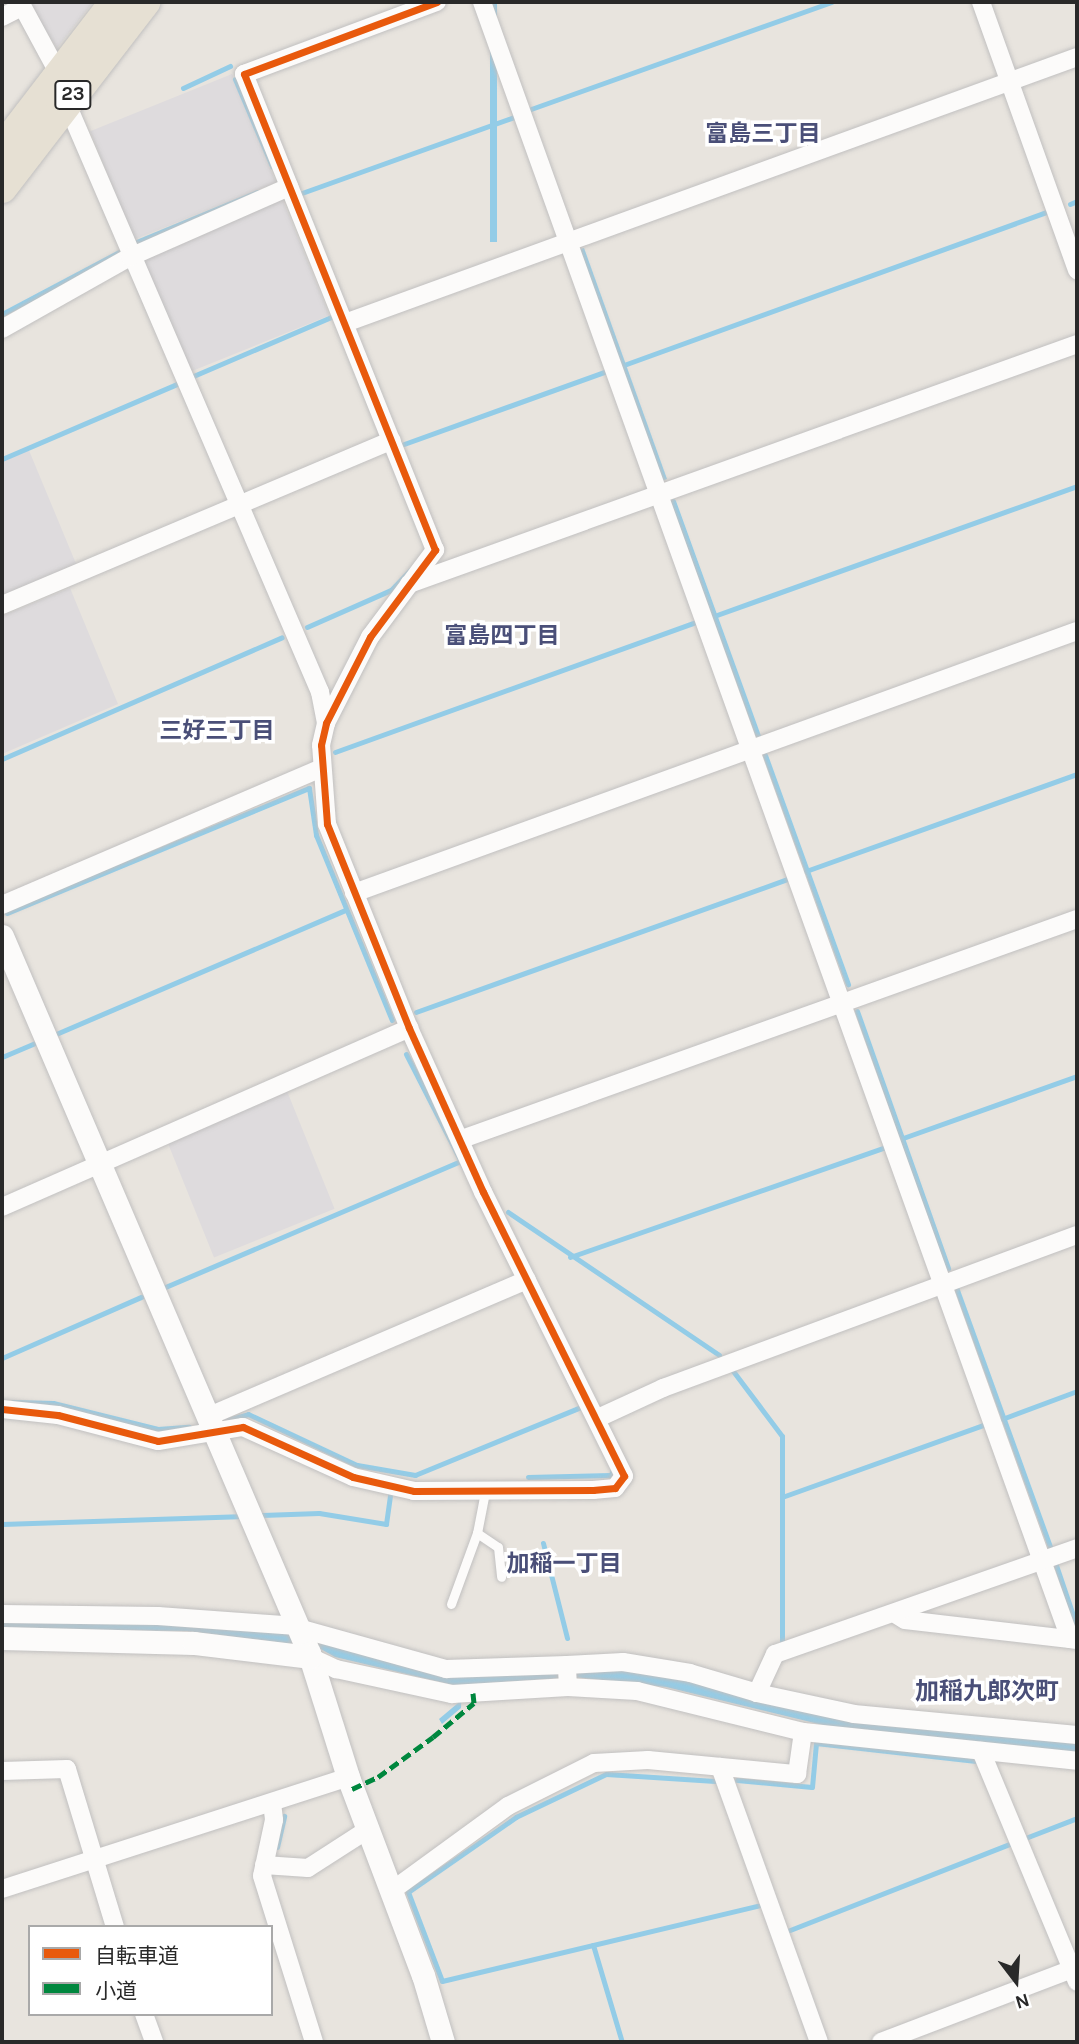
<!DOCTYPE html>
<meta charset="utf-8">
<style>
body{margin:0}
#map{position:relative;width:1079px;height:2044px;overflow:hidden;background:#e8e4de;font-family:Karla,"Noto Sans JP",sans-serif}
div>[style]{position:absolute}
.industrial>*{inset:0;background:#dedbdd;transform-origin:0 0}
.water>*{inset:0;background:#93cce7;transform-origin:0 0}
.stream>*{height:5px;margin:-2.5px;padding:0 2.5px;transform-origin:2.5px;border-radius:2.5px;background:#93cce7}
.roads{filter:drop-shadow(0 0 2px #c1c0c0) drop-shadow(0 0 2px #c1c0c0)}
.service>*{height:9px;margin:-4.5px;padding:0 4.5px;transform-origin:4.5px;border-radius:4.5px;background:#fcfbfa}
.minor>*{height:18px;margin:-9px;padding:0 9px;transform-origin:9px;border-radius:9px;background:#fcfbfa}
.tertiary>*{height:23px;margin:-11.5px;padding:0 11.5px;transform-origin:11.5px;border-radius:11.5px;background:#fcfbfa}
.trunk>*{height:30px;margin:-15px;padding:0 15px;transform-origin:15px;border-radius:15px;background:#e6e0d3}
.quiet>*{height:5px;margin-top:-2.5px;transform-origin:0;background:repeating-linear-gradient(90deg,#00873e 0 10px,transparent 0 15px)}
.cycleway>*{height:7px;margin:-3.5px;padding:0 3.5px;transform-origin:3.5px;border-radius:3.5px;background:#e8590c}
span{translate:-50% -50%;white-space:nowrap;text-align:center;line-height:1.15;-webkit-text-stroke:7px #fff;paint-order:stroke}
.shield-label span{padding:2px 5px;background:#fff;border:2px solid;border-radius:5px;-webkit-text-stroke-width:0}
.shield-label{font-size:19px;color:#292929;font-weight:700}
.neighbourhood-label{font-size:23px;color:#4a4f78;font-weight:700}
.quarter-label{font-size:24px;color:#4a4f78;font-weight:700}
.frame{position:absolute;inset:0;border:4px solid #292929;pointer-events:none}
.legend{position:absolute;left:28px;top:1925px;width:245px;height:91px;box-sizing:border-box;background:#fff;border:2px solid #a9a9a9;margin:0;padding:9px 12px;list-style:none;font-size:21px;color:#292929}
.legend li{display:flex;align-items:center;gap:14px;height:35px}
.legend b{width:35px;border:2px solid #a9a9a9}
.north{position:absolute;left:981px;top:1946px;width:70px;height:70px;-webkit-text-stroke:5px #fff;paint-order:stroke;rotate:163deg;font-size:19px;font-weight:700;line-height:28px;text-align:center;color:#292929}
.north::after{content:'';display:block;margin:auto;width:24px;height:32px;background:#292929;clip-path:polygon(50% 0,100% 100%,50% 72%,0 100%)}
</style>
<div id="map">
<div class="industrial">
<i style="clip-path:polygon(27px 2px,93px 2px,57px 48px)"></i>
<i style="left:232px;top:74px;width:117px;height:153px;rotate:68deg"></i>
<i style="left:281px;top:196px;width:129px;height:156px;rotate:68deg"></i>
<i style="clip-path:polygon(28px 448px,77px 566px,2px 598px,2px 459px)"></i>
<i style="clip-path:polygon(70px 588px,118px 704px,2px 754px,2px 616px)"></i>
<i style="left:287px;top:1091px;width:127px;height:130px;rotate:68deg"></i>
</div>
<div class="water">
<i style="left:490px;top:2px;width:7px;height:240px"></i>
<i style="clip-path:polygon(584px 248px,667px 479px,662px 481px,580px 249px)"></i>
<i style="clip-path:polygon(2px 1620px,269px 1628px,428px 1673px,601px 1668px,650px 1673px,1077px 1740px,1077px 1753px,831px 1727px,666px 1687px,574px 1677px,462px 1685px,461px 1708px,442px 1724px,439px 1719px,458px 1703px,457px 1686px,335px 1657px,317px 1647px,187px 1631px,2px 1629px)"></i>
</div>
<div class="stream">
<i style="left:235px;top:79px;width:95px;rotate:67deg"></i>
<i style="left:183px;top:88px;width:52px;rotate:-25.1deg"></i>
<i style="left:531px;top:109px;width:319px;rotate:-19.6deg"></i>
<i style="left:299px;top:194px;width:232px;rotate:-19.7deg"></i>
<i style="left:1070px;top:204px;width:8px;rotate:-23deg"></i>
<i style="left:134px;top:243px;width:133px;rotate:-22.5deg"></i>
<i style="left:2px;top:314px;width:132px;rotate:-27.9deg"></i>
<i style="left:621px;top:366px;width:452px;rotate:-19.9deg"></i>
<i style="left:191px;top:377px;width:155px;rotate:-23.2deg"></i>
<i style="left:404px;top:444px;width:219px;rotate:-19.8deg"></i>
<i style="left:2px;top:459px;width:190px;rotate:-23.2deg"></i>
<i style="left:673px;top:501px;width:250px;rotate:70.1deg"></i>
<i style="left:714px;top:616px;width:386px;rotate:-19.7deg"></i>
<i style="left:307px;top:627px;width:92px;rotate:-23.8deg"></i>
<i style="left:391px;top:590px;width:28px;rotate:-46deg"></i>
<i style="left:335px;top:752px;width:381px;rotate:-19.8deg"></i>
<i style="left:765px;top:755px;width:244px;rotate:70.1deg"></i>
<i style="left:2px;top:759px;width:305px;rotate:-23.5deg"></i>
<i style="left:806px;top:871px;width:288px;rotate:-19.7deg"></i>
<i style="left:7px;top:913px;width:327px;rotate:-22.5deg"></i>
<i style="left:309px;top:788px;width:48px;rotate:81.5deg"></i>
<i style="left:316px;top:835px;width:200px;rotate:67.7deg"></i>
<i style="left:857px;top:1011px;width:273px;rotate:70.5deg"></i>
<i style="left:416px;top:1012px;width:397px;rotate:-19.7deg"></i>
<i style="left:56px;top:1034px;width:315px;rotate:-23.2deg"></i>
<i style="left:406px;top:1054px;width:131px;rotate:62.9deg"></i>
<i style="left:2px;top:1057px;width:34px;rotate:-23deg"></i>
<i style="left:903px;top:1138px;width:185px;rotate:-19.6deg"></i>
<i style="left:508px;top:1212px;width:255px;rotate:34.1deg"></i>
<i style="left:570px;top:1257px;width:337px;rotate:-19.2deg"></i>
<i style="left:956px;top:1287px;width:282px;rotate:70.1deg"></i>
<i style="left:163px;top:1288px;width:321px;rotate:-23.1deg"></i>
<i style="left:2px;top:1358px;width:152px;rotate:-23.7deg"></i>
<i style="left:733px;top:1371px;width:81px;rotate:53deg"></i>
<i style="left:782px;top:1436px;width:206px;rotate:90deg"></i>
<i style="left:13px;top:1402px;width:40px;rotate:1.4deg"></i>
<i style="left:53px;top:1403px;width:108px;rotate:13.9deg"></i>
<i style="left:158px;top:1429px;width:31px;rotate:-4deg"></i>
<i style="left:1002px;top:1419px;width:80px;rotate:-20.5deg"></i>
<i style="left:224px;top:1421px;width:25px;rotate:-16deg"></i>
<i style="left:248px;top:1414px;width:120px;rotate:25.1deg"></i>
<i style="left:357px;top:1465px;width:59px;rotate:9.8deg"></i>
<i style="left:415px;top:1475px;width:179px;rotate:-22.3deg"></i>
<i style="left:528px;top:1477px;width:83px;rotate:-1.4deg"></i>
<i style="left:611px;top:1475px;width:6px;rotate:-72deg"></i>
<i style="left:782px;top:1497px;width:220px;rotate:-19.7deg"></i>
<i style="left:262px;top:1515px;width:57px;rotate:-2deg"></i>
<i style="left:319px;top:1513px;width:68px;rotate:9.3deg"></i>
<i style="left:386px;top:1524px;width:34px;rotate:-82deg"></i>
<i style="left:2px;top:1524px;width:236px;rotate:-1.9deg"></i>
<i style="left:543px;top:1543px;width:98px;rotate:75.8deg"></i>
<i style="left:1056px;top:1565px;width:65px;rotate:71.3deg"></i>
<i style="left:737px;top:1780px;width:75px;rotate:5.3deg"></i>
<i style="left:812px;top:1787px;width:44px;rotate:-84.8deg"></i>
<i style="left:816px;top:1743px;width:161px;rotate:6.4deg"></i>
<i style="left:715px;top:1781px;width:109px;rotate:-176.3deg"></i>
<i style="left:606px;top:1774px;width:100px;rotate:154.5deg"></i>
<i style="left:516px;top:1817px;width:131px;rotate:145.2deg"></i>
<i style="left:408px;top:1892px;width:95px;rotate:69.1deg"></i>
<i style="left:442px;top:1981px;width:325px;rotate:-13.4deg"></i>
<i style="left:1028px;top:1837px;width:53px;rotate:-21.2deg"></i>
<i style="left:277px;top:1847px;width:32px;rotate:-77deg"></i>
<i style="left:790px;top:1930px;width:236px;rotate:-21.4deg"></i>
<i style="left:593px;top:1945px;width:101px;rotate:73.4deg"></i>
<i style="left:2px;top:2041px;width:1px;rotate:90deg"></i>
</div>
<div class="roads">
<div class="service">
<i style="left:477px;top:1533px;width:25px;rotate:34deg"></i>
<i style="left:498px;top:1547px;width:30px;rotate:84deg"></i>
<i style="left:451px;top:1604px;width:76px;rotate:-69.9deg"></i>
<i style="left:477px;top:1533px;width:42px;rotate:-79deg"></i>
</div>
<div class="minor">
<i style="left:20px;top:2px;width:82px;rotate:61.6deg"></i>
<i style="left:482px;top:2px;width:1739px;rotate:70.24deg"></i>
<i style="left:1070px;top:1639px;width:7px;rotate:8deg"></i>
<i style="left:981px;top:2px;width:285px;rotate:70.3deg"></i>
<i style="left:2px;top:17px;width:22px;rotate:-27deg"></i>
<i style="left:67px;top:104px;width:640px;rotate:66.72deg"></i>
<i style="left:320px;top:692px;width:32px;rotate:79deg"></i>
<i style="left:345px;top:323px;width:779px;rotate:-19.97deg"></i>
<i style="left:2px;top:329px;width:147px;rotate:-29.4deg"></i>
<i style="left:130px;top:257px;width:174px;rotate:-23.8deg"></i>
<i style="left:409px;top:584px;width:710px;rotate:-19.76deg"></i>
<i style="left:2px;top:605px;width:423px;rotate:-22.9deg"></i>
<i style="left:354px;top:893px;width:769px;rotate:-19.92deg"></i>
<i style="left:2px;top:905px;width:347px;rotate:-23.2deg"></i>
<i style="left:462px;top:1139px;width:653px;rotate:-19.68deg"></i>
<i style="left:2px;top:1207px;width:445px;rotate:-23.7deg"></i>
<i style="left:2px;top:1409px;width:56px;rotate:6.1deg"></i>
<i style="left:58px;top:1415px;width:103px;rotate:14.6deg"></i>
<i style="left:158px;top:1441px;width:86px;rotate:-9.4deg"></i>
<i style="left:243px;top:1427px;width:121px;rotate:24.4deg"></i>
<i style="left:353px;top:1477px;width:63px;rotate:12.9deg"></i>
<i style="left:414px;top:1491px;width:179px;rotate:-0.3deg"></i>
<i style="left:593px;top:1490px;width:22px;rotate:-5deg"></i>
<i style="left:615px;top:1488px;width:15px;rotate:-53deg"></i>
<i style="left:624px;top:1476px;width:317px;rotate:-116.4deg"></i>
<i style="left:483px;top:1192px;width:180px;rotate:-114.3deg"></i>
<i style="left:409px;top:1028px;width:220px;rotate:-111.9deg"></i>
<i style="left:327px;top:824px;width:79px;rotate:-94.3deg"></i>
<i style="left:321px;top:745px;width:23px;rotate:-77deg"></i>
<i style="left:326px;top:723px;width:97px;rotate:-62.9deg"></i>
<i style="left:370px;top:637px;width:109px;rotate:-53.2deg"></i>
<i style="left:435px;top:550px;width:513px;rotate:-111.86deg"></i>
<i style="left:244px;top:74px;width:206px;rotate:-20.5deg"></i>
<i style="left:207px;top:1417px;width:348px;rotate:-23.2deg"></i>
<i style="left:598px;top:1418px;width:72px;rotate:-24.8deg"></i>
<i style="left:663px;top:1388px;width:441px;rotate:-20.3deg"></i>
<i style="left:2px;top:1614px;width:156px;rotate:0.7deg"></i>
<i style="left:158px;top:1616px;width:139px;rotate:4.1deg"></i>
<i style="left:897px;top:1615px;width:9px;rotate:32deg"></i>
<i style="left:905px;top:1620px;width:166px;rotate:6.6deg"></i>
<i style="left:298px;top:1628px;width:154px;rotate:15.5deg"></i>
<i style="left:446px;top:1669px;width:121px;rotate:-1.9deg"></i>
<i style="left:310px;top:1657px;width:29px;rotate:25deg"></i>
<i style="left:336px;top:1669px;width:119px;rotate:12.2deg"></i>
<i style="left:452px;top:1694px;width:116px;rotate:-3.5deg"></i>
<i style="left:568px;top:1687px;width:69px;rotate:3.3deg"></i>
<i style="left:637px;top:1691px;width:171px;rotate:13.9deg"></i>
<i style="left:803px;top:1732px;width:276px;rotate:6deg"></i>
<i style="left:568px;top:1687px;width:22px;rotate:-93deg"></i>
<i style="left:567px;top:1665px;width:56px;rotate:-3.1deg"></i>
<i style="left:623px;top:1662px;width:68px;rotate:9.3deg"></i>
<i style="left:690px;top:1673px;width:70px;rotate:16.6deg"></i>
<i style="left:757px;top:1693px;width:43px;rotate:-65.2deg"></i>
<i style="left:775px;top:1654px;width:320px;rotate:-19.3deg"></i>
<i style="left:757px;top:1693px;width:99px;rotate:12.2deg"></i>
<i style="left:854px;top:1714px;width:224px;rotate:5.4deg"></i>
<i style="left:981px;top:1751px;width:250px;rotate:67.4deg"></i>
<i style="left:720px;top:1767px;width:292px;rotate:70.2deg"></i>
<i style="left:2px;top:1771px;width:65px;rotate:-1.8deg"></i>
<i style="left:67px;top:1769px;width:165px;rotate:73.1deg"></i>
<i style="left:272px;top:1803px;width:17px;rotate:83deg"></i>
<i style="left:274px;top:1820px;width:57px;rotate:102.1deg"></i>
<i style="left:262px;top:1876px;width:174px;rotate:72.6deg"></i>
<i style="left:264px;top:1865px;width:44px;rotate:3.9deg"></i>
<i style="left:308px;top:1868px;width:70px;rotate:-32.8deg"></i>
<i style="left:2px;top:1889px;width:364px;rotate:-17.9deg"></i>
<i style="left:390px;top:1892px;width:146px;rotate:-36.1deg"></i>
<i style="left:508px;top:1806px;width:96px;rotate:-26.6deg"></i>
<i style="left:594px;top:1763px;width:54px;rotate:-3.2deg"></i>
<i style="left:648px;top:1760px;width:150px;rotate:5.4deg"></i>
<i style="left:797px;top:1774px;width:42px;rotate:-81.9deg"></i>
<i style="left:144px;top:2014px;width:30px;rotate:70deg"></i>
<i style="left:881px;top:2042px;width:210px;rotate:-20.9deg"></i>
</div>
<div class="tertiary">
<i style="left:2px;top:936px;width:780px;rotate:66.82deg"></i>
<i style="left:309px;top:1653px;width:130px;rotate:72.5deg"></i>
<i style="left:348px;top:1777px;width:212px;rotate:69.3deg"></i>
<i style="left:423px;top:1975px;width:70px;rotate:73.4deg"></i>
<i style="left:2px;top:1638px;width:192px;rotate:1.5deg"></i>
<i style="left:194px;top:1643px;width:117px;rotate:6.9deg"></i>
</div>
<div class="trunk">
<i style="left:2px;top:149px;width:185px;rotate:-52.5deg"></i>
<i style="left:2px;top:188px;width:235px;rotate:-52.4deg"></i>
</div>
</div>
<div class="quiet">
<i style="left:352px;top:1789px;width:29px;rotate:-25deg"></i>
<i style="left:378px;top:1777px;width:68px;rotate:-36deg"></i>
<i style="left:433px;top:1737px;width:53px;rotate:-39.7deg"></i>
<i style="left:474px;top:1703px;width:10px;rotate:-96deg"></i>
</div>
<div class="cycleway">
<i style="left:2px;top:1409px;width:56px;rotate:6.1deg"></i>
<i style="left:58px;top:1415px;width:103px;rotate:14.6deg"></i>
<i style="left:158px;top:1441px;width:86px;rotate:-9.4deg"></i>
<i style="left:243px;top:1427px;width:121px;rotate:24.4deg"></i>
<i style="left:353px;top:1477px;width:63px;rotate:12.9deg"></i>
<i style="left:414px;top:1491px;width:179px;rotate:-0.3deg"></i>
<i style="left:593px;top:1490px;width:22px;rotate:-5deg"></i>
<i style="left:615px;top:1488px;width:15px;rotate:-53deg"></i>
<i style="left:624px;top:1476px;width:317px;rotate:-116.4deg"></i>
<i style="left:483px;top:1192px;width:180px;rotate:-114.3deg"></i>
<i style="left:409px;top:1028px;width:220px;rotate:-111.9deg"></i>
<i style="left:327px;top:824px;width:79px;rotate:-94.3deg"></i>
<i style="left:321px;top:745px;width:23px;rotate:-77deg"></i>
<i style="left:326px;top:723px;width:97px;rotate:-62.9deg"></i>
<i style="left:370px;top:637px;width:109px;rotate:-53.2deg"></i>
<i style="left:435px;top:550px;width:513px;rotate:-111.86deg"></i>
<i style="left:244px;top:74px;width:206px;rotate:-20.5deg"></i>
</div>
<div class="shield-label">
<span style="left:73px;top:95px">23</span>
</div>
<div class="neighbourhood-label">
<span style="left:763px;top:134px">富島三丁目</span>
<span style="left:502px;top:636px">富島四丁目</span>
<span style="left:217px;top:731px">三好三丁目</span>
<span style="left:564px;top:1564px">加稲一丁目</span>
</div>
<div class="quarter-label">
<span style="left:987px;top:1692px">加稲九郎次町</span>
</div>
<div class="frame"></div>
<ul class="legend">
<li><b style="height:9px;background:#e8590c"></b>自転車道</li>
<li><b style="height:9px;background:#00873e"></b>小道</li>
</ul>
<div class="north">N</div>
</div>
